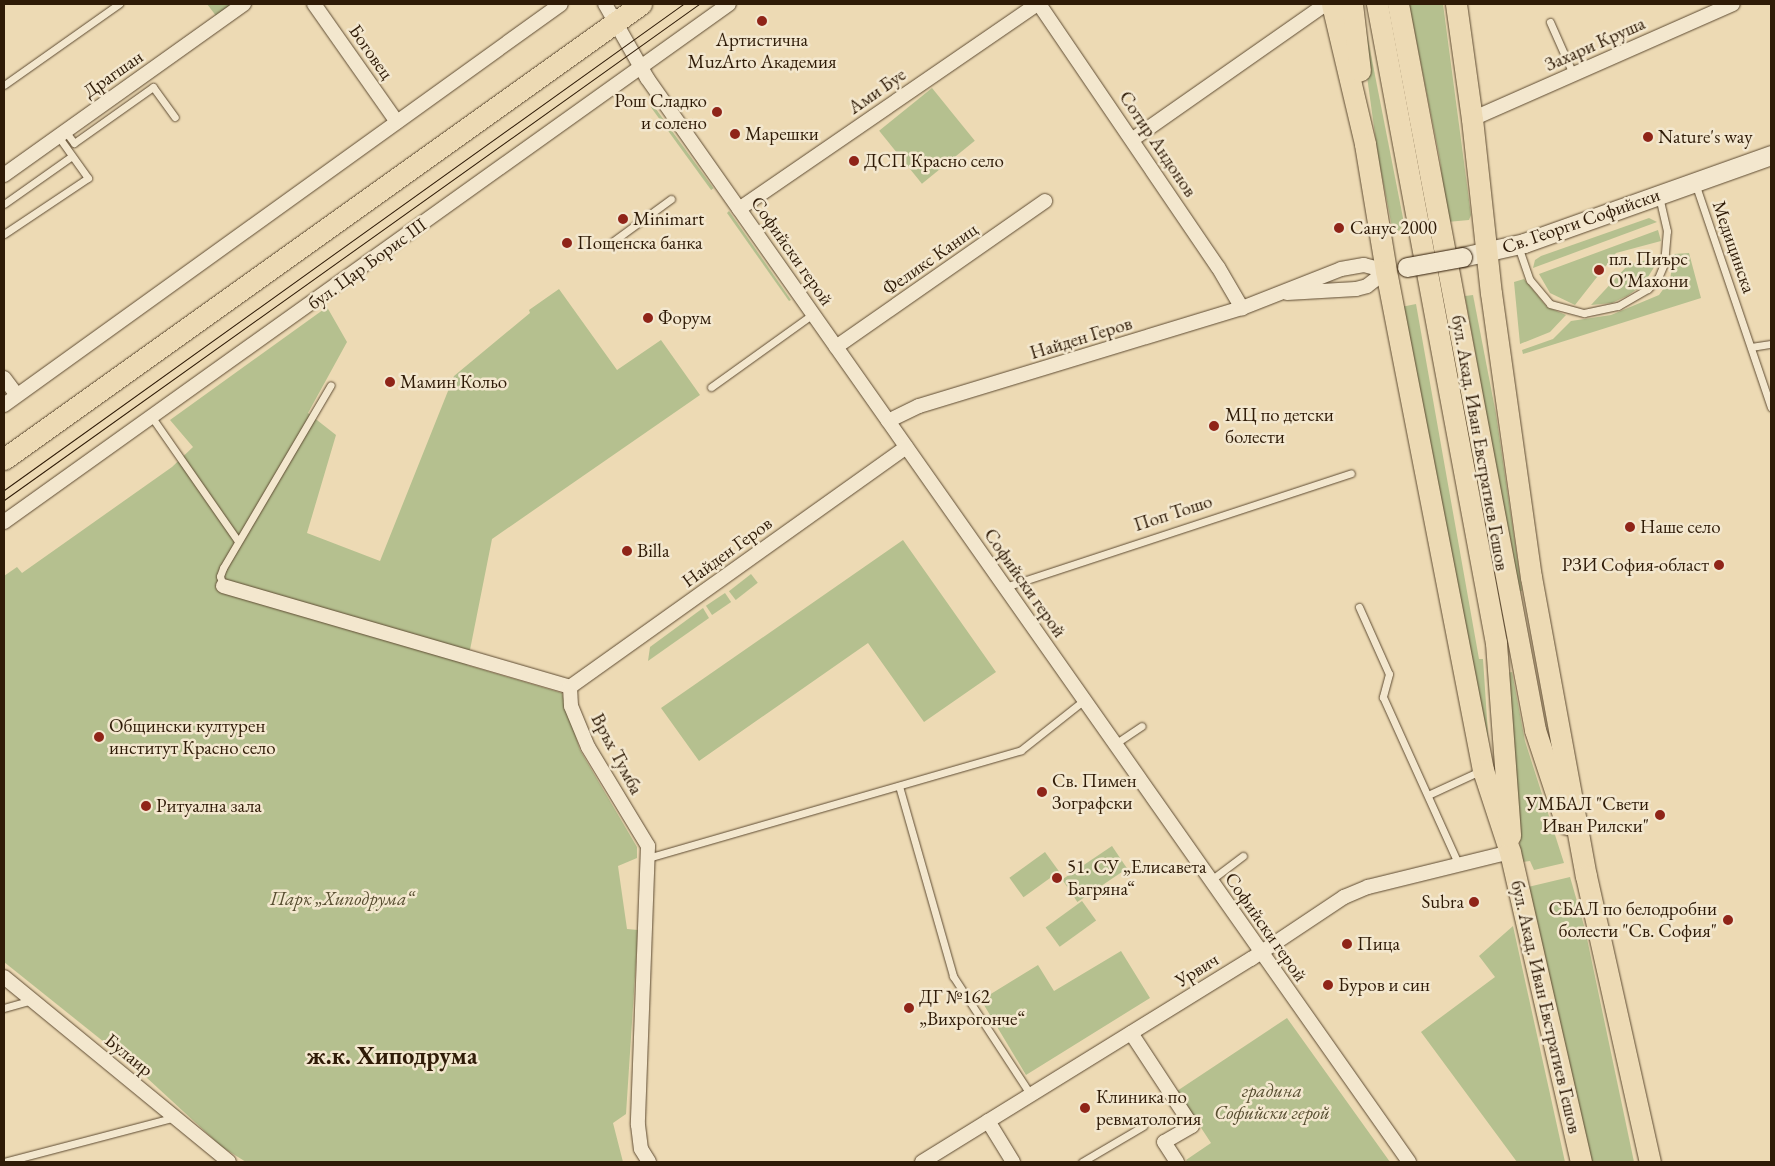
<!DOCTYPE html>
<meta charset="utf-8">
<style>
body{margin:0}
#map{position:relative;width:1775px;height:1166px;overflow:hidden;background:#eddab4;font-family:"EB Garamond",serif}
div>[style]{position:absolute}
.green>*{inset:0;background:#b5c08f;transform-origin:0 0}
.roads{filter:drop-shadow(0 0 1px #5e4b32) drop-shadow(0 0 1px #5e4b32)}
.service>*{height:7px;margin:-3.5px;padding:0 3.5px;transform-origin:3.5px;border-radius:3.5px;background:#f3e7ce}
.minor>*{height:14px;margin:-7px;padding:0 7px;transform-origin:7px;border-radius:7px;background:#f3e7ce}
.secondary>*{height:19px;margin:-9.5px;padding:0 9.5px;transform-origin:9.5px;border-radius:9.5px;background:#f3e7ce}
.primary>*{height:21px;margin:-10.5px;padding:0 10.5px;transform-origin:10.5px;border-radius:10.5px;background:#eddab4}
.tram>*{height:1px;margin:-0.5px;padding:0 0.5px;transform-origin:0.5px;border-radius:0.5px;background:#2f1b07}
.bridges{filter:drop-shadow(0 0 1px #2f1b07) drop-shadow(0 0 1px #2f1b07)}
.secondary-bridge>*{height:19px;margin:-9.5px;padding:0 9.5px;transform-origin:9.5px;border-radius:9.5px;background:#f3e7ce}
.dots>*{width:14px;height:14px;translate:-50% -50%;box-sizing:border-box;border:2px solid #f3e7ce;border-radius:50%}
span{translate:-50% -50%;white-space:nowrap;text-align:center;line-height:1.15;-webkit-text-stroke:5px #f3e7ce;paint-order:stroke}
.poi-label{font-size:19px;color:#2f1b07}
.right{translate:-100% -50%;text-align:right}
.left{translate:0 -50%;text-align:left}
.street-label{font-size:19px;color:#2f1b07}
.park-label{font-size:19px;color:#574d30;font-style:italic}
.district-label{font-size:24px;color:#2f1b07;font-weight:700}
.frame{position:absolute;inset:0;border:5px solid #2f1b07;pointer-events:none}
</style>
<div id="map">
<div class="green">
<i style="clip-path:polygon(207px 4px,244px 4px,220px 21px)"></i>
<i style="clip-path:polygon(1357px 4px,1361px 4px,1404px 223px,1399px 231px,1392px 227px,1378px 156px)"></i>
<i style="clip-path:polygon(1409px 4px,1443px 4px,1471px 215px,1469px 220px,1447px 222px,1440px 160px)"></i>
<i style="left:932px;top:88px;width:68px;height:68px;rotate:51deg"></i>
<i style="left:653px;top:105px;width:103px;height:3px;rotate:54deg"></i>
<i style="clip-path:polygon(729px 211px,791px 300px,789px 301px,727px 213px)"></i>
<i style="clip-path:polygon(1649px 218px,1657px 222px,1533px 268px,1535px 260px,1541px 256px)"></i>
<i style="clip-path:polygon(1658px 230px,1661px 241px,1616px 253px,1575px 305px,1550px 293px,1539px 274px)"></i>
<i style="clip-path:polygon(1689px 253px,1701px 298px,1523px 354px,1522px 350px,1553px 339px,1571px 321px,1611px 315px,1659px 295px,1670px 280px,1674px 254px)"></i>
<i style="clip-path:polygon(1661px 256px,1643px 285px,1627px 296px,1612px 303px,1591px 305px,1628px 265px)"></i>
<i style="clip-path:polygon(1524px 279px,1547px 307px,1566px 315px,1550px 332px,1520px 344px,1514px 282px)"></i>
<i style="clip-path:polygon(559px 289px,617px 370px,661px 340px,700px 395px,492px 539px,467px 665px,562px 693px,580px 750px,637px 847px,637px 858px,618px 866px,627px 929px,638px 930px,626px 1114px,613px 1123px,623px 1162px,246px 1162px,222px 1147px,134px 1066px,4px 962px,4px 576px,17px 567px,22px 573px,172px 467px,193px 447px,170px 420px,327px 307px,347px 342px,308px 413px,336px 435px,307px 533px,380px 561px,454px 376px,530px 313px,529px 310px)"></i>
<i style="clip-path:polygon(1473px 295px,1496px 414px,1522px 591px,1518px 591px,1465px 296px)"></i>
<i style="clip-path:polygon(1416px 304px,1479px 659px,1483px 659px,1491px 779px,1401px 307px)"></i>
<i style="clip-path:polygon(903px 540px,996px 672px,924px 722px,868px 643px,699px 761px,661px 708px)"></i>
<i style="left:751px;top:574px;width:11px;height:28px;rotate:52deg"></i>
<i style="left:725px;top:593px;width:11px;height:23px;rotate:56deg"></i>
<i style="clip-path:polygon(703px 608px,709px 618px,648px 661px,650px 647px)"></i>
<i style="clip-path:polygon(1512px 672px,1525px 741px,1564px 863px,1534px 870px,1530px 861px,1523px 862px,1520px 847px,1507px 673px)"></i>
<i style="left:1112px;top:846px;width:27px;height:60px;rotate:56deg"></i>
<i style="left:1045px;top:852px;width:24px;height:44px;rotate:54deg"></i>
<i style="clip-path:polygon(1570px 877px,1585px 929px,1634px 1162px,1589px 1162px,1528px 887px)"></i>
<i style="left:1082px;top:901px;width:24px;height:45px;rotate:54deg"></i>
<i style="clip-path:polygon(1513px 926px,1565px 1162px,1517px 1162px,1421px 1032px,1495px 977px,1479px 956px)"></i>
<i style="clip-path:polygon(1121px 951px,1150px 998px,1026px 1075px,981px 1000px,1038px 965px,1054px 991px)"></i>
<i style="clip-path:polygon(1287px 1018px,1390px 1162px,1187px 1162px,1186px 1160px,1211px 1143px,1177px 1091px)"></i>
</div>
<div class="roads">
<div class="service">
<i style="left:1550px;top:22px;width:57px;rotate:66.1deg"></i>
<i style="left:4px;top:85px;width:141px;rotate:-35.2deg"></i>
<i style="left:65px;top:131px;width:15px;rotate:53deg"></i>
<i style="left:74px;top:143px;width:97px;rotate:-35.3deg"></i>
<i style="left:153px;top:87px;width:37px;rotate:54deg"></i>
<i style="left:1695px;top:183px;width:237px;rotate:71.3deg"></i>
<i style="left:4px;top:204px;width:83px;rotate:-35.2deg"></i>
<i style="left:4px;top:234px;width:101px;rotate:-33.7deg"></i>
<i style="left:88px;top:178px;width:52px;rotate:-125.5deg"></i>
<i style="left:612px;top:242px;width:73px;rotate:-36.1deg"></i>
<i style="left:1518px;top:246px;width:36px;rotate:71deg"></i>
<i style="left:1530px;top:280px;width:31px;rotate:50deg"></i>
<i style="left:1550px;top:304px;width:35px;rotate:15deg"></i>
<i style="left:1584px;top:313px;width:35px;rotate:-12deg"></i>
<i style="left:1618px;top:306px;width:34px;rotate:-30deg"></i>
<i style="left:1648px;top:289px;width:15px;rotate:-48deg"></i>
<i style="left:1658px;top:278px;width:15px;rotate:-67deg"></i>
<i style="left:1664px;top:264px;width:33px;rotate:-85deg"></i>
<i style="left:1667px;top:231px;width:37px;rotate:-103deg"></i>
<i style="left:1751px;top:347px;width:20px;rotate:-9deg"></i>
<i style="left:711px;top:387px;width:125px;rotate:-35.6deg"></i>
<i style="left:151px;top:416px;width:152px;rotate:55.2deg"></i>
<i style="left:223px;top:586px;width:10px;rotate:-107deg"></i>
<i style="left:220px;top:576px;width:9px;rotate:-69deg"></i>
<i style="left:223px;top:568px;width:212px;rotate:-59.5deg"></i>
<i style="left:1005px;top:587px;width:364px;rotate:-18.2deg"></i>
<i style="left:1359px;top:607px;width:73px;rotate:65.9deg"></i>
<i style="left:1389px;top:674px;width:24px;rotate:105deg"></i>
<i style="left:1383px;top:697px;width:182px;rotate:65.7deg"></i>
<i style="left:1115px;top:744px;width:32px;rotate:-34deg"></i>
<i style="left:899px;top:786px;width:198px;rotate:74.1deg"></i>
<i style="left:953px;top:976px;width:142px;rotate:56.8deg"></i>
<i style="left:1428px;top:795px;width:60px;rotate:-24.8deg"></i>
<i style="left:648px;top:858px;width:388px;rotate:-16.1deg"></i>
<i style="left:1021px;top:750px;width:80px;rotate:-38.4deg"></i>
<i style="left:1211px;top:880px;width:40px;rotate:-37deg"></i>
<i style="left:4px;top:1008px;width:29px;rotate:-16deg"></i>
<i style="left:4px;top:1162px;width:177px;rotate:-14.7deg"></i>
<i style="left:1082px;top:1162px;width:71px;rotate:-30.5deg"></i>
</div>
<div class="minor">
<i style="left:314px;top:4px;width:144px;rotate:54.9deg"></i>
<i style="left:605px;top:4px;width:85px;rotate:60.4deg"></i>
<i style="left:647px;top:78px;width:1325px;rotate:54.89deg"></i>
<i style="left:1039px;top:4px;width:318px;rotate:55.8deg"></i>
<i style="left:1218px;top:267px;width:48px;rotate:59.7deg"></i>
<i style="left:1472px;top:119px;width:285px;rotate:-23.8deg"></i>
<i style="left:1133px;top:139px;width:236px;rotate:-35deg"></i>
<i style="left:4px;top:175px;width:295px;rotate:-35.5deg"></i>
<i style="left:739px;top:209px;width:362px;rotate:-34.5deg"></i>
<i style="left:1287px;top:293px;width:69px;rotate:-3.3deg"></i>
<i style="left:1356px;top:289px;width:11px;rotate:-15deg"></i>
<i style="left:1367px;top:286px;width:24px;rotate:-38deg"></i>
<i style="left:836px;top:347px;width:255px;rotate:-34.9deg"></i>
<i style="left:4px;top:378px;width:21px;rotate:53deg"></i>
<i style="left:4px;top:405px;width:686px;rotate:-35.75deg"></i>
<i style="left:888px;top:421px;width:34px;rotate:-26deg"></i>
<i style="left:919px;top:406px;width:338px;rotate:-16.9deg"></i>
<i style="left:1242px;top:308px;width:106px;rotate:-21.5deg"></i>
<i style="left:1341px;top:269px;width:23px;rotate:-10deg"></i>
<i style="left:1364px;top:265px;width:23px;rotate:15deg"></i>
<i style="left:4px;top:522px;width:891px;rotate:-35.55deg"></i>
<i style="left:223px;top:586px;width:361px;rotate:16.2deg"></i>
<i style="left:570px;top:687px;width:19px;rotate:87deg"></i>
<i style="left:571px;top:706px;width:44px;rotate:67.5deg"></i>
<i style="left:588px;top:747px;width:116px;rotate:58.8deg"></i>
<i style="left:648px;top:846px;width:279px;rotate:92.1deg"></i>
<i style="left:638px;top:1125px;width:24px;rotate:83deg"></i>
<i style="left:641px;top:1149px;width:15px;rotate:58deg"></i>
<i style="left:570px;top:687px;width:413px;rotate:-35.5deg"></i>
<i style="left:4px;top:977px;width:291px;rotate:39.4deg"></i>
<i style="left:1131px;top:1033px;width:111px;rotate:56.7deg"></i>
<i style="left:1192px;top:1126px;width:32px;rotate:150deg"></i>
<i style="left:1164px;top:1142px;width:24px;rotate:57deg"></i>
<i style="left:988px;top:1121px;width:48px;rotate:58.6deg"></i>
<i style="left:922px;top:1162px;width:387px;rotate:-31.7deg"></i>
<i style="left:1251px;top:959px;width:112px;rotate:-33.7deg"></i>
<i style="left:1344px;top:897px;width:26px;rotate:-23deg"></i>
<i style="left:1368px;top:887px;width:146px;rotate:-13.8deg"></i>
</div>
<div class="secondary">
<i style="left:1462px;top:257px;width:64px;rotate:-12.7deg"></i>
<i style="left:1524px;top:243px;width:262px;rotate:-19.6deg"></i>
</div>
<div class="primary">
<i style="left:1332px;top:4px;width:144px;rotate:76.7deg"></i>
<i style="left:1365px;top:144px;width:129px;rotate:80.6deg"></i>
<i style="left:1386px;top:271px;width:508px;rotate:79deg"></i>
<i style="left:1483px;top:770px;width:86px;rotate:71.8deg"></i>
<i style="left:1510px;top:852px;width:318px;rotate:77.1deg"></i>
<i style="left:1352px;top:4px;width:67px;rotate:83.2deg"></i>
<i style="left:1377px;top:4px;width:650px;rotate:79.45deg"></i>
<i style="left:1496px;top:643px;width:193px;rotate:85.8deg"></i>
<i style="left:1398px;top:4px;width:739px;rotate:79.31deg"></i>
<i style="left:1535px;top:730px;width:99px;rotate:71.7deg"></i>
<i style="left:1456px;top:4px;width:116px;rotate:82.1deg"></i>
<i style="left:1472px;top:119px;width:175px;rotate:83.8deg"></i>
<i style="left:1491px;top:293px;width:287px;rotate:82deg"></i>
<i style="left:1531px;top:577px;width:304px;rotate:79.6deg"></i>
<i style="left:1586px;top:876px;width:293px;rotate:77.4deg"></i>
<i style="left:4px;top:459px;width:783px;rotate:-35.54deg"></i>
</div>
</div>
<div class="tram">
<i style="left:4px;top:490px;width:835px;rotate:-35.59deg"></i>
<i style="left:4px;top:500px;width:854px;rotate:-35.51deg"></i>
</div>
<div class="bridges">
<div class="secondary-bridge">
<i style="left:1407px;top:267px;width:56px;rotate:-10.3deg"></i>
</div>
</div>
<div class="dots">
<i style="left:762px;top:21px;background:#8f2418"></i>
<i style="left:717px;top:112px;background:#8f2418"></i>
<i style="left:735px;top:134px;background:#8f2418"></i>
<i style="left:1648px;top:137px;background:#8f2418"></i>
<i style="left:854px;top:161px;background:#8f2418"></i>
<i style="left:623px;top:219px;background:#8f2418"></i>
<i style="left:1339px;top:228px;background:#8f2418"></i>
<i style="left:567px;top:243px;background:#8f2418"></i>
<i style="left:1599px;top:270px;background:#8f2418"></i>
<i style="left:648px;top:318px;background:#8f2418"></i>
<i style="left:390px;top:382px;background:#8f2418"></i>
<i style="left:1214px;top:426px;background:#8f2418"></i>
<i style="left:1630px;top:527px;background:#8f2418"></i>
<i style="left:627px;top:551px;background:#8f2418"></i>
<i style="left:1719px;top:565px;background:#8f2418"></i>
<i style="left:99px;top:737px;background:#8f2418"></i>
<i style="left:1042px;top:792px;background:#8f2418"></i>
<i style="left:146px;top:806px;background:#8f2418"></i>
<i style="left:1660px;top:815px;background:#8f2418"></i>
<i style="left:1057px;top:878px;background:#8f2418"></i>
<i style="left:1474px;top:902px;background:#8f2418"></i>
<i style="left:1728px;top:920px;background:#8f2418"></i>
<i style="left:1347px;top:944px;background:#8f2418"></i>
<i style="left:1328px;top:985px;background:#8f2418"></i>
<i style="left:909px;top:1008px;background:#8f2418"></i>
<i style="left:1085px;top:1108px;background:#8f2418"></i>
</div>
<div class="poi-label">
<span style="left:762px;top:51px">Артистична<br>MuzArto Академия</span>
<span class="right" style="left:707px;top:112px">Рош Сладко<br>и солено</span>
<span class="left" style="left:745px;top:134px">Марешки</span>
<span class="left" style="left:1658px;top:137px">Nature's way</span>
<span class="left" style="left:864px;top:161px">ДСП Красно село</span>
<span class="left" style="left:633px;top:219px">Minimart</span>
<span class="left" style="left:1350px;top:228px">Санус 2000</span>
<span class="left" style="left:577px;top:243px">Пощенска банка</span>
<span class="left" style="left:1609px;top:270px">пл. Пиърс<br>О'Махони</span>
<span class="left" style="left:658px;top:318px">Форум</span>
<span class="left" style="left:400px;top:382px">Мамин Кольо</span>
<span class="left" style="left:1225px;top:426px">МЦ по детски<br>болести</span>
<span class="left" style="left:1640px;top:527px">Наше село</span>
<span class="left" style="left:637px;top:551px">Billa</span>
<span class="right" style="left:1709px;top:565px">РЗИ София-област</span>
<span class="left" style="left:109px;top:737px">Общински културен<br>институт Красно село</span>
<span class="left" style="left:1052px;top:792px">Св. Пимен<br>Зографски</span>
<span class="right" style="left:1649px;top:815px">УМБАЛ "Свети<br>Иван Рилски"</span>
<span class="left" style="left:156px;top:806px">Ритуална зала</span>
<span class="left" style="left:1067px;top:878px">51. СУ „Елисавета<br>Багряна“</span>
<span class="right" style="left:1464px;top:902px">Subra</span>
<span class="right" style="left:1717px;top:920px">СБАЛ по белодробни<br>болести "Св. София"</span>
<span class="left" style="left:1357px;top:944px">Пица</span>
<span class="left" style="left:1338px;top:985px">Буров и син</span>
<span class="left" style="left:919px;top:1008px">ДГ №162<br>„Вихрогонче“</span>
<span class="left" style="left:1096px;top:1108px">Клиника по<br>ревматология</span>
</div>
<div class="street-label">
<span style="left:1595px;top:44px;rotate:-24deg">Захари Круша</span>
<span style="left:371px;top:52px;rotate:55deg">Боговец</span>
<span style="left:113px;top:74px;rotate:-35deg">Драгшан</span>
<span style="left:877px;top:91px;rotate:-35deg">Ами Буе</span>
<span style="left:1158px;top:144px;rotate:56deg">Сотир Андонов</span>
<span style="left:1581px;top:221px;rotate:-19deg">Св. Георги Софийски</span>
<span style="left:1734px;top:247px;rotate:71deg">Медицинска</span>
<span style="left:792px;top:251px;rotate:55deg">Софийски герой</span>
<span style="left:930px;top:259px;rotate:-35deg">Феликс Каниц</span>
<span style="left:367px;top:264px;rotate:-36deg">бул. Цар Борис III</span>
<span style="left:1081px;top:338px;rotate:-17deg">Найден Геров</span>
<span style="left:1480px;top:443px;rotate:80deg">бул. Акад. Иван Евстратиев Гешов</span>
<span style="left:1173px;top:513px;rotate:-18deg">Поп Тошо</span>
<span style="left:727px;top:552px;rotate:-36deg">Найден Геров</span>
<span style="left:1025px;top:583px;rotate:55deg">Софийски герой</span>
<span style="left:617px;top:754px;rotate:62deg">Връх Тумба</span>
<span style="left:1266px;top:927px;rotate:55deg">Софийски герой</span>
<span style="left:1197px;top:970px;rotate:-32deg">Урвич</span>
<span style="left:1546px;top:1007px;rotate:77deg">бул. Акад. Иван Евстратиев Гешов</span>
<span style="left:129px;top:1055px;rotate:39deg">Булаир</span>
</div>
<div class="park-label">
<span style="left:342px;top:899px">Парк „Хиподрума“</span>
<span style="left:1272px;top:1102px">градина<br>Софийски герой</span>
</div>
<div class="district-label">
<span style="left:392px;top:1056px">ж.к. Хиподрума</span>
</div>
<div class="frame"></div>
</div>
